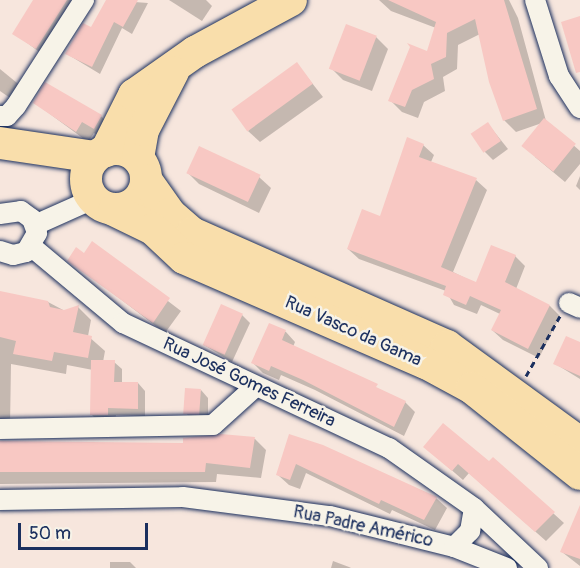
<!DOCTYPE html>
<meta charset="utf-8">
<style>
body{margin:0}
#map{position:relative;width:580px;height:568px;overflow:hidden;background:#f7e6dd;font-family:Pangolin,sans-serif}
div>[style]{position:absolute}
.shadow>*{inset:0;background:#0003}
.building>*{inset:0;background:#f8c8c3;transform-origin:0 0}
.path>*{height:3px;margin-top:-1.5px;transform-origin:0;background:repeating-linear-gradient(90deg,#1b2f5e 0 6px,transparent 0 10.5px)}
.roads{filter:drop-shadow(0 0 2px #1b2f5e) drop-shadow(0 0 2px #1b2f5e)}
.street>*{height:20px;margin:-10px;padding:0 10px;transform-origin:10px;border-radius:10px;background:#f7f3e8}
.primary>*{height:32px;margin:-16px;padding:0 16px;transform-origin:16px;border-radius:16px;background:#f9deab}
.primary>.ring{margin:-16px;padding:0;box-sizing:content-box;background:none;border:32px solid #f9deab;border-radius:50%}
span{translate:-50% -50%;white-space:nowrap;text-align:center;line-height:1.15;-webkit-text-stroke:5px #f7f3e8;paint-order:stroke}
.street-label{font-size:18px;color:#1b2f5e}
.scale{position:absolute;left:18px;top:523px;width:130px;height:27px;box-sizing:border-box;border:3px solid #1b2f5e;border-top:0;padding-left:8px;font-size:18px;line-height:21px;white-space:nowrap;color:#1b2f5e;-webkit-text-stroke:4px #f7f3e8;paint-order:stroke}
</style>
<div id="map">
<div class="shadow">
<i style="clip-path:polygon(35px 0,82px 0,46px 57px,14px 33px)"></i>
<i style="clip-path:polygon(108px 0,148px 3px,132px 34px,122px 28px,100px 74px,67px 54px,92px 29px)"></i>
<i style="clip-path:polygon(169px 0,206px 0,212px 6px,202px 21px)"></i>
<i style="clip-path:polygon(379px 0,509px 0,518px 18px,546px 121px,580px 151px,580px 164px,565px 182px,535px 157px,542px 123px,516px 132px,504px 120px,480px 34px,458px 45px,457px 69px,443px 77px,445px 91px,424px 102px,418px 118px,402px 112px,390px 100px,428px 53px,436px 28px,391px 11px)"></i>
<i style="clip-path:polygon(376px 37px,388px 49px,372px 91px,343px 80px,331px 68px)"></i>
<i style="clip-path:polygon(297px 64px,323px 97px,260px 142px,248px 131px)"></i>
<i style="clip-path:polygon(0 69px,22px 87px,13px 100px,0 91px)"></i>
<i style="clip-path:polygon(35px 103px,101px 116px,112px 128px,106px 140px,94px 133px,88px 142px)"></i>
<i style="clip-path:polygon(488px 124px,508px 149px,493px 160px,485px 152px)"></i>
<i style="clip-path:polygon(423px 145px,434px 155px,431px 162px,476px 180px,487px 190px,453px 272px,477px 284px,515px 256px,525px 266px,516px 289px,550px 306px,560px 316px,539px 358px,503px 340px,492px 330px,500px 314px,481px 305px,477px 314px,454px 305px,446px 291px,359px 259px,348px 249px,381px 218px)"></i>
<i style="clip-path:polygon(188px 173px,259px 177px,271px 188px,259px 213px,199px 184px)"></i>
<i style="clip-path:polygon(580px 176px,580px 190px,576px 186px)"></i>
<i style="clip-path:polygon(92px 243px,181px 311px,165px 333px,69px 260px,84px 255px)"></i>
<i style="clip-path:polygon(0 300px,48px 302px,65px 311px,78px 307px,91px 320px,88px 336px,105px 351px,103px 362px,114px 362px,122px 369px,122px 383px,138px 383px,145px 391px,145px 416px,116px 415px,115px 422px,99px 422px,92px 415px,93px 370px,67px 365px,66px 374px,11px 364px,10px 427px,0 427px)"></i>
<i style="clip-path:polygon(242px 315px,250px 323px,232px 362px,204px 345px)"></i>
<i style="clip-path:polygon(270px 325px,286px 332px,295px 342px,293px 347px,405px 402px,415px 412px,404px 436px,315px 390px,281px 375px,279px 380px,263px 373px,253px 363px)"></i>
<i style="clip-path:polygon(580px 344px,580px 379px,554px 363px)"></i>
<i style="clip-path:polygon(201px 390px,208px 398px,208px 420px,193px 421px,186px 413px)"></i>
<i style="clip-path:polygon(221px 436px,255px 439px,266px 450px,261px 478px,217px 474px,216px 482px,0 484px,0 444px,184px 445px)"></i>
<i style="clip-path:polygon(290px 436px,436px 498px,447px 508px,435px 530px,392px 510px,390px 514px,306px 473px,300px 489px,289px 485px,278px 475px)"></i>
<i style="clip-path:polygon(425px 447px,489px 463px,493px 459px,564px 523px,546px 541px,469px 473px,463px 480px)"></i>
<i style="clip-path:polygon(580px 532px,580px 566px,562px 552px)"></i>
<i style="clip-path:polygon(333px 561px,349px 567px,351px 568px,331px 568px)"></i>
<i style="clip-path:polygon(110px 562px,130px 562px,136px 568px,110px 568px)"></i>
</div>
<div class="building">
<i style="clip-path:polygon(33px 0,67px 0,36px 49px,12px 34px)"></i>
<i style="clip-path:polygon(106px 0,138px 0,123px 27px,114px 22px,92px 67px,65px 54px,83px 23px,91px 27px)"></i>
<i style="clip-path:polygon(388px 0,504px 0,537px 109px,503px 121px,489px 82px,475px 19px,447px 33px,446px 57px,431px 64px,434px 79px,412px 90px,405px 107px,388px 101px,410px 47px,407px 43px,427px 51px,436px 22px)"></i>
<i style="clip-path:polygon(580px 16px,580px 72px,576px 73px,561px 22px)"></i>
<i style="left:346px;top:24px;width:33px;height:48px;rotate:21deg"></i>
<i style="left:297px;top:62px;width:27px;height:81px;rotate:54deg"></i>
<i style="clip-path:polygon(45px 82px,102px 115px,94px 129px,82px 122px,76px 132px,33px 103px)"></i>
<i style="left:544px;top:118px;width:41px;height:36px;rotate:39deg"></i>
<i style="left:488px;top:122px;width:23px;height:21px;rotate:56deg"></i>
<i style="clip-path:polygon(407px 137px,424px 144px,419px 157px,477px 178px,441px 267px,476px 282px,491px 245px,516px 255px,505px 282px,550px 305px,528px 349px,491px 330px,501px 310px,470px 296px,466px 305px,443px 295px,446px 286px,347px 249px,362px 209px,380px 216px)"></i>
<i style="left:199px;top:146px;width:68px;height:30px;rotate:25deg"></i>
<i style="clip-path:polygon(92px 241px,170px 298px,153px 323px,67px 261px,76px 247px,84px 253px)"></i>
<i style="clip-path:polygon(0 291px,48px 301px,50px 307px,64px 310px,79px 305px,73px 332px,92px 336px,88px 358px,54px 352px,52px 361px,13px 354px,16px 341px,0 337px)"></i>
<i style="left:221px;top:304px;width:24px;height:45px;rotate:24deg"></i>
<i style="clip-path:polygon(269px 323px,286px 330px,282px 340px,378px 384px,376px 387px,406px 401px,394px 427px,303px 380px,271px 366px,269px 371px,251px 363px)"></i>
<i style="clip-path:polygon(566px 336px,580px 342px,580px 376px,553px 364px)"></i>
<i style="clip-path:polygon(91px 360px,115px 360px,114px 382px,138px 382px,138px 409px,108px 408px,108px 415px,90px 415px)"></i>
<i style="left:185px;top:388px;width:16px;height:26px;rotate:4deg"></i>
<i style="clip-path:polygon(443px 423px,489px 461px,493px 457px,555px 512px,535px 532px,458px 464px,452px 471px,423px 447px)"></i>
<i style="clip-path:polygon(221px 434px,255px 437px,250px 468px,206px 463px,205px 472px,0 472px,0 441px,183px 443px,183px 438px)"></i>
<i style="clip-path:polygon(289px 434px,323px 445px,437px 497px,424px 520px,381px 500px,379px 504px,296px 464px,290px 480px,276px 475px)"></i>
<i style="clip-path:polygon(580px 505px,580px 559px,560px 552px)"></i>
</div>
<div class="path">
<i style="left:526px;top:376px;width:69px;rotate:-60.5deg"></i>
</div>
<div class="roads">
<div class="street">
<i style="left:535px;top:0;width:80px;rotate:72.5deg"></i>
<i style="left:559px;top:76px;width:38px;rotate:57deg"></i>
<i style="left:0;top:116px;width:7px"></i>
<i style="left:7px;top:116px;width:13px;rotate:-48deg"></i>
<i style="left:16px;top:106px;width:126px;rotate:-57.3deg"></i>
<i style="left:0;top:214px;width:21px;rotate:-8deg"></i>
<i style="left:21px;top:211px;width:14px;rotate:36deg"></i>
<i style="left:32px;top:219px;width:15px;rotate:70deg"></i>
<i style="left:37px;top:233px;width:22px;rotate:120deg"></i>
<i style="left:26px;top:252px;width:13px;rotate:167deg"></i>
<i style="left:13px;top:255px;width:14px;rotate:-163deg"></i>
<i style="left:35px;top:225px;width:64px;rotate:-24.1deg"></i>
<i style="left:32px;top:247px;width:119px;rotate:39.9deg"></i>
<i style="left:123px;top:323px;width:294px;rotate:25.2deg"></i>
<i style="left:389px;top:448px;width:104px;rotate:35.2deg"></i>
<i style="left:474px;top:508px;width:88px;rotate:43.2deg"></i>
<i style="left:569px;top:303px;width:12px;rotate:24deg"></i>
<i style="left:0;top:429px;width:213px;rotate:-1.1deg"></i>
<i style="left:213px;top:425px;width:57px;rotate:-42.1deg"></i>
<i style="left:0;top:500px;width:183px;rotate:-0.9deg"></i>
<i style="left:183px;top:497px;width:148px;rotate:7.4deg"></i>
<i style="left:330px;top:516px;width:128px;rotate:14deg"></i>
<i style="left:454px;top:547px;width:57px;rotate:21.6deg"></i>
<i style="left:454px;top:547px;width:23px;rotate:-45deg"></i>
<i style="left:470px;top:531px;width:23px;rotate:-80deg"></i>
</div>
<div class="primary">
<i style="left:0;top:143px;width:96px;rotate:8.4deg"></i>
<i class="ring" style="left:86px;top:149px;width:28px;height:28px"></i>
<i style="left:106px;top:151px;width:63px;rotate:-63.4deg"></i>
<i style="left:134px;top:95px;width:75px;rotate:-35.2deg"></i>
<i style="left:195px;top:52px;width:109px;rotate:-28.4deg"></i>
<i style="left:138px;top:158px;width:28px;rotate:-80deg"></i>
<i style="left:143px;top:130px;width:65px;rotate:-62.7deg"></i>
<i style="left:146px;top:180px;width:42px;rotate:54.8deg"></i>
<i style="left:170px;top:214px;width:29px;rotate:41deg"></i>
<i style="left:192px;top:233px;width:279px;rotate:23.9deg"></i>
<i style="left:447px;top:346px;width:165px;rotate:36.1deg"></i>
<i style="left:114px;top:210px;width:43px;rotate:26deg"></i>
<i style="left:153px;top:229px;width:42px;rotate:43.1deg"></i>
<i style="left:184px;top:258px;width:264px;rotate:23.5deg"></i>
<i style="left:426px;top:363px;width:52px;rotate:28.5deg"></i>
<i style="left:472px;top:388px;width:138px;rotate:38.5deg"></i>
</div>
</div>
<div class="street-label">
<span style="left:353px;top:332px;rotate:24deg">Rua Vasco da Gama</span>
<span style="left:249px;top:383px;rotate:25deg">Rua José Gomes Ferreira</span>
<span style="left:363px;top:527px;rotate:12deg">Rua Padre Américo</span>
</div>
<div class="scale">50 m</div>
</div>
